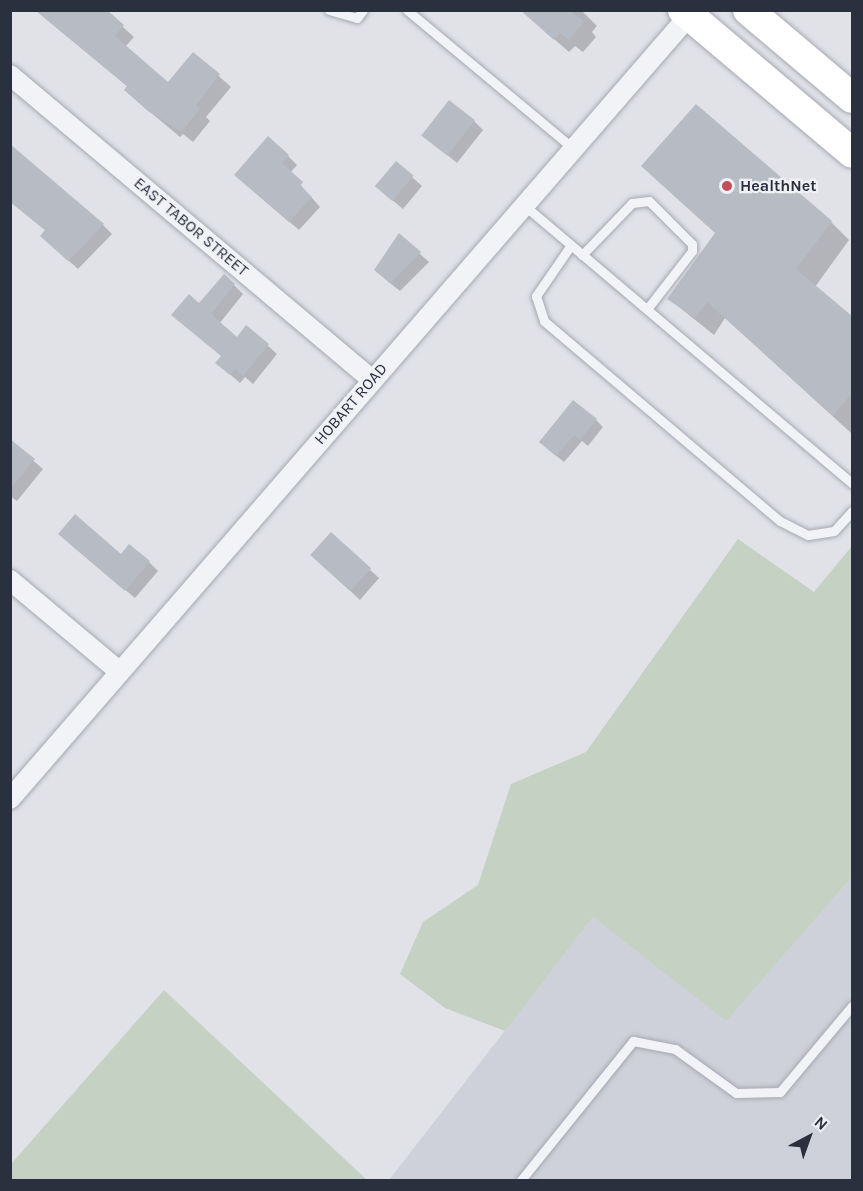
<!DOCTYPE html>
<style>
body{margin:0}
#map{position:relative;width:863px;height:1191px;overflow:hidden;background:#e0e2e8;font-family:Karla,sans-serif}
div>[style]{position:absolute}
.built>*{inset:0;background:#ced1d9}
.green>*{inset:0;background:#c5d1c2}
.shadow>*{inset:0;background:#0003}
.building>*{inset:0;background:#b7bbc4;transform-origin:0 0}
.roads{filter:drop-shadow(0 0 2px #a6a9b2) drop-shadow(0 0 2px #a6a9b2)}
.lane>*{height:9px;margin:-4.5px;padding:0 4.5px;transform-origin:4.5px;border-radius:4.5px;background:#f2f3f6}
.street>*{height:20px;margin:-10px;padding:0 10px;transform-origin:10px;border-radius:10px;background:#f2f3f6}
.primary>*{height:30px;margin:-15px;padding:0 15px;transform-origin:15px;border-radius:15px;background:#fff}
.dots>*{width:16px;height:16px;translate:-50% -50%;box-sizing:border-box;border:3px solid #eff1f5;border-radius:50%}
span{translate:-50% -50%;white-space:nowrap;text-align:center;line-height:1.15;-webkit-text-stroke:4.5px #eff1f5;paint-order:stroke}
.poi-label{font-size:16px;color:#2a303e;font-weight:700}
.left{translate:0 -50%;text-align:left}
.street-label{font-size:16px;color:#2a303e}
.frame{position:absolute;inset:0;border:12px solid #2a303e;pointer-events:none}
.north{position:absolute;left:779px;top:1107px;width:60px;height:60px;-webkit-text-stroke:4px #eff1f5;paint-order:stroke;rotate:41deg;font-size:16px;font-weight:700;line-height:24px;text-align:center;color:#2a303e}
.north::after{content:'';display:block;margin:auto;width:21px;height:27px;background:#2a303e;clip-path:polygon(50% 0,100% 100%,50% 72%,0 100%)}
</style>
<div id="map">
<div class="built">
<i style="clip-path:polygon(852px 877px,852px 1180px,389px 1180px,593px 917px,726px 1020px)"></i>
</div>
<div class="green">
<i style="clip-path:polygon(738px 539px,814px 592px,852px 546px,852px 877px,726px 1021px,593px 917px,505px 1031px,445px 1008px,400px 974px,423px 922px,478px 885px,511px 784px,586px 752px)"></i>
<i style="clip-path:polygon(164px 990px,367px 1180px,11px 1180px,11px 1164px)"></i>
</div>
<div class="shadow">
<i style="clip-path:polygon(35px 10px,104px 10px,134px 37px,125px 47px,168px 84px,194px 54px,231px 87px,206px 117px,210px 121px,193px 142px,183px 134px,180px 137px,137px 101px,128px 87px)"></i>
<i style="clip-path:polygon(521px 10px,581px 10px,597px 26px,592px 32px,596px 37px,583px 52px,575px 46px,569px 52px)"></i>
<i style="clip-path:polygon(474px 121px,483px 130px,457px 163px,423px 135px)"></i>
<i style="clip-path:polygon(288px 156px,297px 165px,290px 173px,320px 207px,299px 230px,245px 184px)"></i>
<i style="clip-path:polygon(396px 163px,422px 186px,403px 209px,386px 195px)"></i>
<i style="clip-path:polygon(16px 206px,103px 225px,112px 234px,78px 269px,51px 245px,46px 231px)"></i>
<i style="clip-path:polygon(831px 222px,849px 240px,815px 287px,852px 318px,851px 433px,725px 318px,714px 335px,669px 299px)"></i>
<i style="clip-path:polygon(399px 235px,429px 262px,400px 291px,385px 279px)"></i>
<i style="clip-path:polygon(234px 285px,243px 294px,219px 324px,237px 339px,247px 327px,277px 354px,253px 384px,245px 377px,240px 383px,217px 363px,222px 357px,199px 305px)"></i>
<i style="clip-path:polygon(596px 420px,603px 427px,588px 446px,582px 441px,564px 462px,548px 449px)"></i>
<i style="clip-path:polygon(10px 441px,43px 469px,17px 501px,10px 496px)"></i>
<i style="clip-path:polygon(331px 534px,379px 578px,360px 600px,321px 564px)"></i>
<i style="clip-path:polygon(69px 543px,149px 562px,158px 571px,135px 598px)"></i>
</div>
<div class="building">
<i style="clip-path:polygon(35px 10px,107px 10px,124px 25px,115px 36px,168px 82px,193px 52px,220px 74px,196px 105px,200px 109px,181px 132px,148px 111px,124px 90px,127px 86px)"></i>
<i style="clip-path:polygon(520px 10px,570px 10px,584px 22px,569px 40px,560px 33px,554px 40px)"></i>
<i style="left:449px;top:100px;width:33px;height:45px;rotate:38deg"></i>
<i style="clip-path:polygon(696px 104px,832px 221px,796px 269px,852px 316px,852px 393px,833px 416px,707px 302px,695px 318px,667px 299px,715px 233px,641px 166px)"></i>
<i style="clip-path:polygon(268px 136px,289px 155px,282px 163px,303px 182px,300px 186px,312px 197px,289px 222px,234px 175px)"></i>
<i style="clip-path:polygon(10px 144px,104px 224px,68px 261px,40px 236px,45px 230px,10px 202px)"></i>
<i style="left:396px;top:161px;width:23px;height:33px;rotate:40deg"></i>
<i style="clip-path:polygon(399px 233px,421px 252px,390px 283px,374px 270px)"></i>
<i style="clip-path:polygon(224px 274px,235px 284px,211px 314px,237px 337px,246px 325px,269px 344px,243px 376px,235px 369px,230px 375px,215px 363px,221px 356px,171px 315px,189px 294px,199px 303px)"></i>
<i style="clip-path:polygon(573px 400px,597px 419px,580px 440px,574px 435px,556px 456px,539px 442px)"></i>
<i style="clip-path:polygon(10px 439px,35px 459px,10px 489px)"></i>
<i style="clip-path:polygon(75px 514px,121px 554px,129px 544px,150px 561px,125px 591px,58px 534px)"></i>
<i style="left:331px;top:532px;width:54px;height:31px;rotate:42deg"></i>
</div>
<div class="roads">
<div class="lane">
<i style="left:329px;top:10px;width:29px;rotate:16deg"></i>
<i style="left:357px;top:18px;width:10px;rotate:-53deg"></i>
<i style="left:407px;top:10px;width:217px;rotate:39.8deg"></i>
<i style="left:525px;top:206px;width:429px;rotate:40.3deg"></i>
<i style="left:571px;top:245px;width:62px;rotate:124.5deg"></i>
<i style="left:536px;top:296px;width:26px;rotate:72deg"></i>
<i style="left:544px;top:321px;width:309px;rotate:40.3deg"></i>
<i style="left:780px;top:521px;width:31px;rotate:27deg"></i>
<i style="left:808px;top:535px;width:26px;rotate:-9deg"></i>
<i style="left:834px;top:531px;width:27px;rotate:-48deg"></i>
<i style="left:582px;top:255px;width:72px;rotate:-46.1deg"></i>
<i style="left:632px;top:203px;width:17px;rotate:-7deg"></i>
<i style="left:649px;top:201px;width:61px;rotate:45deg"></i>
<i style="left:692px;top:244px;width:7px;rotate:90deg"></i>
<i style="left:692px;top:251px;width:73px;rotate:127.8deg"></i>
<i style="left:521px;top:1180px;width:179px;rotate:-51.1deg"></i>
<i style="left:633px;top:1041px;width:43px;rotate:10.8deg"></i>
<i style="left:675px;top:1049px;width:75px;rotate:35.8deg"></i>
<i style="left:736px;top:1093px;width:44px;rotate:-1.3deg"></i>
<i style="left:780px;top:1092px;width:112px;rotate:-50.1deg"></i>
</div>
<div class="street">
<i style="left:10px;top:75px;width:473px;rotate:40.1deg"></i>
<i style="left:10px;top:580px;width:143px;rotate:39.9deg"></i>
<i style="left:10px;top:799px;width:1044px;rotate:-49.08deg"></i>
</div>
<div class="primary">
<i style="left:683px;top:10px;width:221px;rotate:40.2deg"></i>
<i style="left:748px;top:10px;width:136px;rotate:40.2deg"></i>
</div>
</div>
<div class="dots">
<i style="left:727px;top:186px;background:#c44e59"></i>
</div>
<div class="poi-label">
<span class="left" style="left:740px;top:186px">HealthNet</span>
</div>
<div class="street-label">
<span style="left:191px;top:227px;rotate:40deg">EAST TABOR STREET</span>
<span style="left:351px;top:404px;rotate:-49deg">HOBART ROAD</span>
</div>
<div class="frame"></div>
<div class="north">N</div>
</div>
